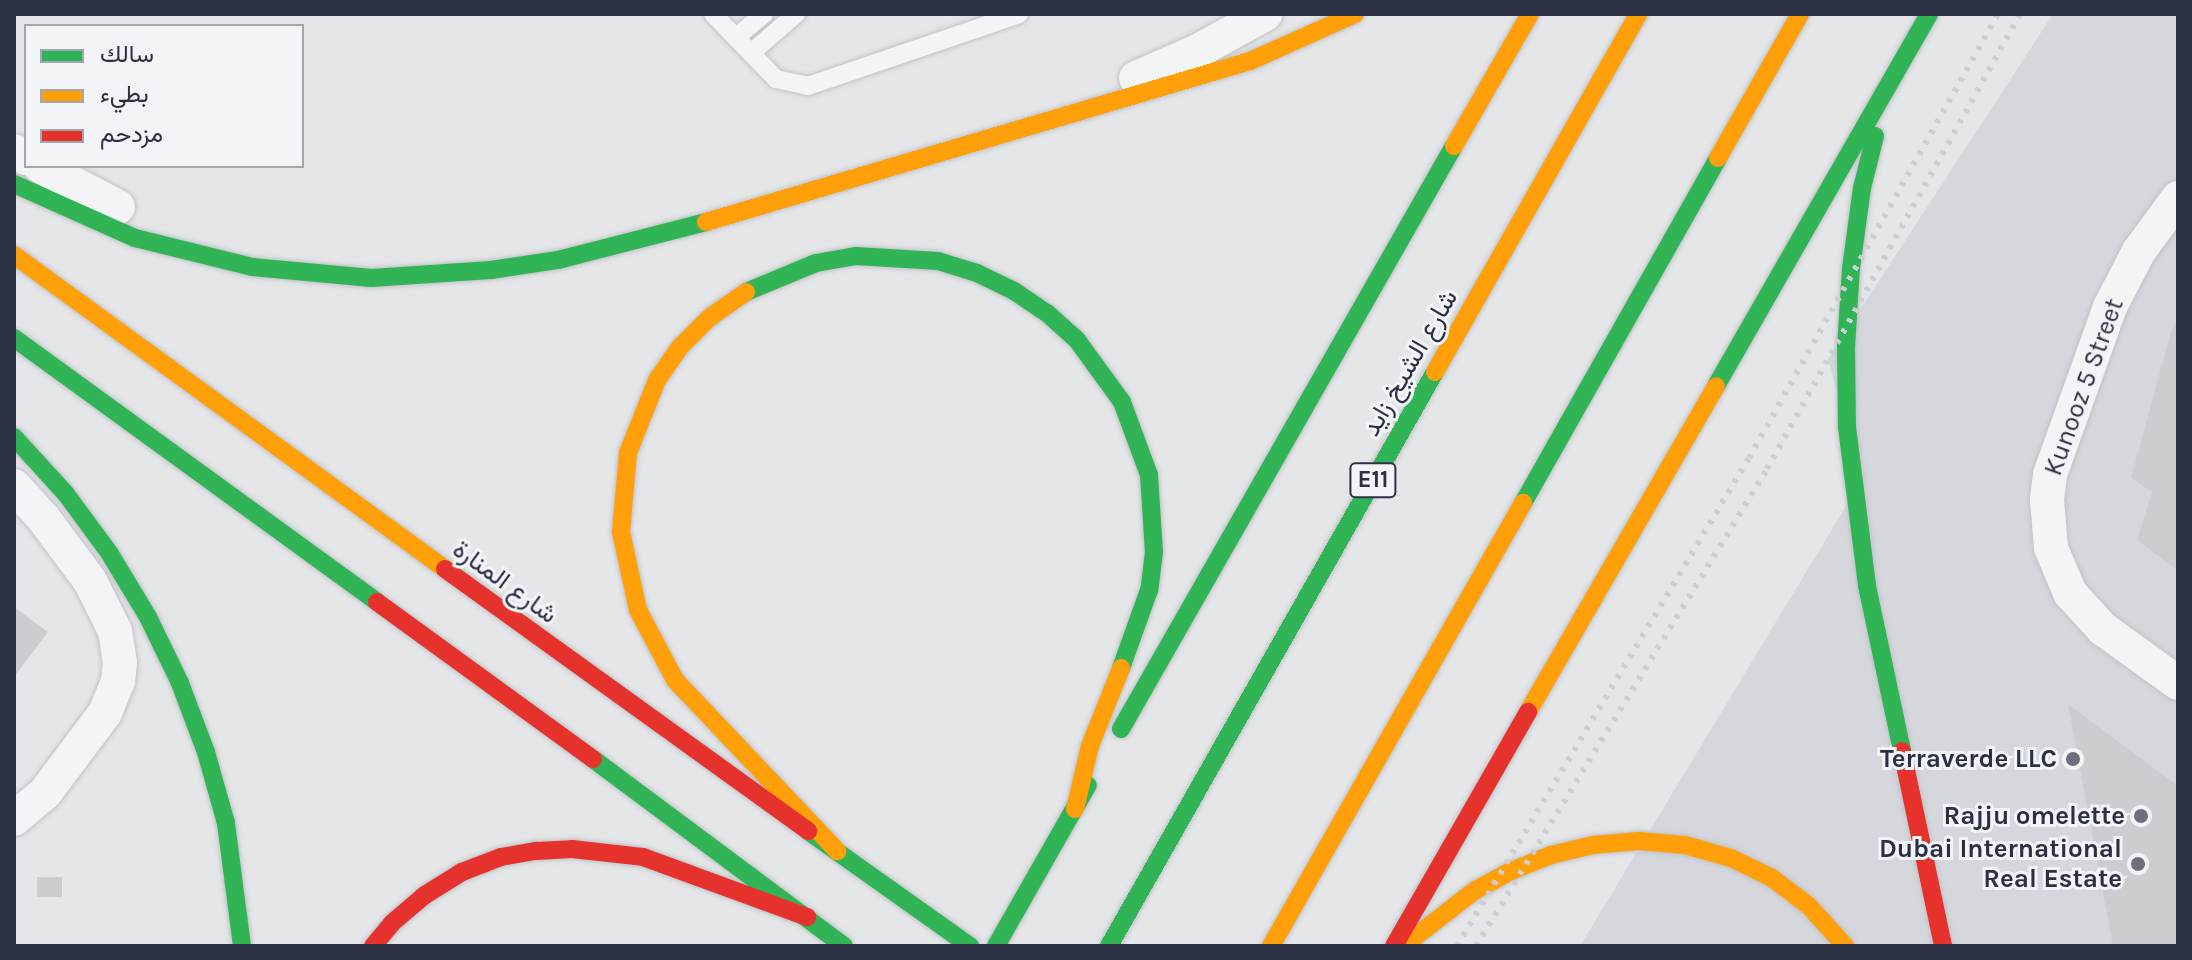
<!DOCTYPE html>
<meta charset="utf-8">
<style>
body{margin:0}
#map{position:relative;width:2192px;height:960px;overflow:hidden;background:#e4e6e8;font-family:Karla,Vazirmatn,sans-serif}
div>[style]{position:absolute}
.built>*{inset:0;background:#d5d7dd}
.building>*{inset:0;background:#cbcdd1;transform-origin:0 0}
.roads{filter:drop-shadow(0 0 2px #c1c3c6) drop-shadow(0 0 2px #c1c3c6)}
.lane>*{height:18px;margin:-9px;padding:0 9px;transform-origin:9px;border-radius:9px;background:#f3f4f6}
.street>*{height:34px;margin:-17px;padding:0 17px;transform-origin:17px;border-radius:17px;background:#f3f4f6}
.fast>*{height:18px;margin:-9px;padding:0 9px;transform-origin:9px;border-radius:9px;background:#30b455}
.slow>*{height:18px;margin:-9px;padding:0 9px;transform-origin:9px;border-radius:9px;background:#ff9f0a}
.jam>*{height:18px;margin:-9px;padding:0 9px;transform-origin:9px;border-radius:9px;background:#e5322d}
.rail>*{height:6px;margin-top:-3px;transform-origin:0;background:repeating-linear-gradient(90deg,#cdced1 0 4px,transparent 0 12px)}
.dots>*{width:22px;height:22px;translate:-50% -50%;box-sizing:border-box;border:4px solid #f2f4f8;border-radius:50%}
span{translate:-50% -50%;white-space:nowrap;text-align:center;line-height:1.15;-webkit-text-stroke:6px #f2f4f8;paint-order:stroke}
.shield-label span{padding:2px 6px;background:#f2f4f8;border:2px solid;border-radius:6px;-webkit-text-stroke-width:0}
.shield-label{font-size:24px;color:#2b3042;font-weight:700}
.street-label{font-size:26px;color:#2b3042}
.poi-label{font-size:26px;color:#2b3042;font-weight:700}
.right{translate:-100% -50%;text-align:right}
.frame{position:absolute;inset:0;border:16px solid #2b3042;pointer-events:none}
.legend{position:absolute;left:24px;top:24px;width:280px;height:144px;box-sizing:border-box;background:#f2f4f8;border:2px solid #a2a6af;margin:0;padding:10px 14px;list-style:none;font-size:24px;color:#2b3042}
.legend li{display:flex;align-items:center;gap:16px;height:40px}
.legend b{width:40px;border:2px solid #a2a6af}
</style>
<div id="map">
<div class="built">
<i style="clip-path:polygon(2053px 14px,2178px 14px,2178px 946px,1580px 946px,1863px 478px,1828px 359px)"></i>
</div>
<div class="building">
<i style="clip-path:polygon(2178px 320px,2178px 571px,2137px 540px,2152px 492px,2131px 478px,2172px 328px)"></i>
<i style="clip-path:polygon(14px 607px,48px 632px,14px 677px)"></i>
<i style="clip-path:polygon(2068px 704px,2178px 786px,2176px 946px,2113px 946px)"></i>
<i style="left:37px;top:877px;width:25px;height:20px"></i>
</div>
<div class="roads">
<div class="lane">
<i style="left:713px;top:14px;width:91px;rotate:45.9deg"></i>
<i style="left:776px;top:79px;width:33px;rotate:12deg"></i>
<i style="left:808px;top:86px;width:223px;rotate:-18.8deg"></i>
<i style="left:736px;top:37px;width:36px;rotate:-39deg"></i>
<i style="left:751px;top:53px;width:60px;rotate:-40.9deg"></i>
</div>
<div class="street">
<i style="left:1136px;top:78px;width:68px;rotate:-23.5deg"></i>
<i style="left:1198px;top:51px;width:77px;rotate:-28.9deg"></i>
<i style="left:14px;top:151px;width:14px;rotate:30deg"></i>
<i style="left:40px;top:166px;width:88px;rotate:27.7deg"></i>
<i style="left:2178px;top:198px;width:66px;rotate:126.3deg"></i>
<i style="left:2139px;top:251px;width:63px;rotate:117.4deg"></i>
<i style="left:2110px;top:307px;width:178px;rotate:109.7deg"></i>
<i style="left:2050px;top:475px;width:25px;rotate:97deg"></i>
<i style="left:2047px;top:500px;width:48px;rotate:85.2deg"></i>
<i style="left:2051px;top:548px;width:49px;rotate:67.1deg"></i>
<i style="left:2070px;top:593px;width:49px;rotate:47.5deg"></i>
<i style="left:2103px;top:629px;width:92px;rotate:35.8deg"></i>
<i style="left:14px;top:486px;width:45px;rotate:47.7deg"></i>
<i style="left:44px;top:519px;width:77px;rotate:53.4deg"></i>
<i style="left:90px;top:581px;width:56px;rotate:63.4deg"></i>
<i style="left:115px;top:631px;width:32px;rotate:81deg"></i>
<i style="left:120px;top:663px;width:18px;rotate:96deg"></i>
<i style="left:118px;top:681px;width:35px;rotate:112deg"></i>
<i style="left:105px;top:713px;width:100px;rotate:126.9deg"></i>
<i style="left:45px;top:793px;width:40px;rotate:140deg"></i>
</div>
<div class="fast">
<i style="left:1875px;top:136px;width:54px;rotate:104deg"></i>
<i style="left:1862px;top:188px;width:81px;rotate:97.8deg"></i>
<i style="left:1851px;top:268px;width:79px;rotate:93.6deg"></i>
<i style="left:1846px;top:347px;width:80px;rotate:89.3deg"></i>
<i style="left:1847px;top:427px;width:160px;rotate:82.8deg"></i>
<i style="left:1867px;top:586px;width:169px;rotate:78deg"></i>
<i style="left:14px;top:184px;width:133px;rotate:24.1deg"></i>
<i style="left:135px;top:238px;width:121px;rotate:13.9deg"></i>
<i style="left:252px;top:267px;width:120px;rotate:5.3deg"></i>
<i style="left:371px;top:278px;width:120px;rotate:-3.8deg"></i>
<i style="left:491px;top:270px;width:68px;rotate:-8.5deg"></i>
<i style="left:558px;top:260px;width:153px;rotate:-14.4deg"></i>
<i style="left:746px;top:292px;width:76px;rotate:-22.5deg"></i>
<i style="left:816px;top:263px;width:41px;rotate:-9.9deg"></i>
<i style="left:856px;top:256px;width:82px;rotate:3.5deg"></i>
<i style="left:938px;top:261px;width:41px;rotate:17.1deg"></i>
<i style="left:977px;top:273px;width:41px;rotate:25.9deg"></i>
<i style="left:1014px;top:291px;width:40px;rotate:34deg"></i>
<i style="left:1047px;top:313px;width:40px;rotate:42deg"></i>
<i style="left:1077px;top:340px;width:77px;rotate:54deg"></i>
<i style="left:1122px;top:402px;width:78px;rotate:69.7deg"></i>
<i style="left:1149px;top:475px;width:77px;rotate:86.3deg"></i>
<i style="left:1154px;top:552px;width:38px;rotate:97deg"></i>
<i style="left:1149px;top:590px;width:83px;rotate:109.7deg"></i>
<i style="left:14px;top:338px;width:449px;rotate:36deg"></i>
<i style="left:1716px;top:386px;width:429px;rotate:-60.2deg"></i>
<i style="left:14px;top:437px;width:77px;rotate:47.6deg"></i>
<i style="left:66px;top:494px;width:74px;rotate:53.7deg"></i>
<i style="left:110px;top:554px;width:74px;rotate:58.9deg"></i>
<i style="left:148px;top:617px;width:73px;rotate:64.1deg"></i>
<i style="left:180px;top:683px;width:74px;rotate:69.4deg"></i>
<i style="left:206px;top:752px;width:74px;rotate:74.3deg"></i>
<i style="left:226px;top:823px;width:124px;rotate:82.6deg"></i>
<i style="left:1523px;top:503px;width:396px;rotate:-60.5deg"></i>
<i style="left:1121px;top:729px;width:671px;rotate:-60.27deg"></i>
<i style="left:593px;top:759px;width:313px;rotate:36.7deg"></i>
<i style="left:808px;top:831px;width:199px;rotate:35.4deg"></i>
<i style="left:996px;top:946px;width:185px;rotate:-60.3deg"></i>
<i style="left:1109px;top:946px;width:660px;rotate:-60.41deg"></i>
</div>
<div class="slow">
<i style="left:1454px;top:146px;width:152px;rotate:-60.1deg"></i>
<i style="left:1718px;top:158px;width:166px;rotate:-60.3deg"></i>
<i style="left:706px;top:222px;width:567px;rotate:-16.49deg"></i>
<i style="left:1250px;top:61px;width:115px;rotate:-24.1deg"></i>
<i style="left:14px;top:255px;width:533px;rotate:36.07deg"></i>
<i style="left:746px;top:292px;width:45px;rotate:144.9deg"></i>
<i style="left:709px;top:318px;width:41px;rotate:135deg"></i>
<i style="left:680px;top:347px;width:40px;rotate:124.9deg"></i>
<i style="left:657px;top:380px;width:79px;rotate:111.7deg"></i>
<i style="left:628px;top:453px;width:79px;rotate:95.1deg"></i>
<i style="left:621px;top:532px;width:80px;rotate:77.7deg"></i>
<i style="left:638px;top:610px;width:79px;rotate:62.1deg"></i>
<i style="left:675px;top:680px;width:236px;rotate:46.5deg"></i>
<i style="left:1435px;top:372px;width:412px;rotate:-60.4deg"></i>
<i style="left:1528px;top:712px;width:376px;rotate:-60deg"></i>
<i style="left:1075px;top:809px;width:65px;rotate:-76.6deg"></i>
<i style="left:1090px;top:746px;width:84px;rotate:-68.3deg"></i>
<i style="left:1406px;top:944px;width:86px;rotate:-37.9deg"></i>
<i style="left:1474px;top:891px;width:42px;rotate:-28.4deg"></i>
<i style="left:1511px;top:871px;width:43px;rotate:-21.8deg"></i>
<i style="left:1551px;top:855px;width:43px;rotate:-13.4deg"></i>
<i style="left:1593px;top:845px;width:46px;rotate:-5deg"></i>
<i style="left:1639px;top:841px;width:46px;rotate:5deg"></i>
<i style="left:1685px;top:845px;width:48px;rotate:15.8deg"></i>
<i style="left:1731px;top:858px;width:46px;rotate:26deg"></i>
<i style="left:1772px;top:878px;width:46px;rotate:37.1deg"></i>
<i style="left:1809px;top:906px;width:54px;rotate:48deg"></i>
<i style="left:1271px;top:946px;width:510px;rotate:-60.37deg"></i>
</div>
<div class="jam">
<i style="left:445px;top:569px;width:448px;rotate:35.8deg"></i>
<i style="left:377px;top:602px;width:267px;rotate:36deg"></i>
<i style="left:1902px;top:751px;width:199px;rotate:78.1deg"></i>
<i style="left:373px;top:946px;width:30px;rotate:-50deg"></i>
<i style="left:392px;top:923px;width:43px;rotate:-40.3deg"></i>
<i style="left:425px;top:895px;width:44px;rotate:-31.9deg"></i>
<i style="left:462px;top:872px;width:42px;rotate:-21deg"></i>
<i style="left:501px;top:857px;width:36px;rotate:-10deg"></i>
<i style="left:536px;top:851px;width:36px;rotate:-3deg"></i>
<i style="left:572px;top:849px;width:71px;rotate:6.4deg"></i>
<i style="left:643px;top:857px;width:175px;rotate:20.1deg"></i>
<i style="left:1394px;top:946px;width:270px;rotate:-60.2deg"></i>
</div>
</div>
<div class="rail">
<i style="left:1457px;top:946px;width:569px;rotate:-59.11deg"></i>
<i style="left:1749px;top:458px;width:509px;rotate:-60.72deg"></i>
<i style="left:1476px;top:946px;width:559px;rotate:-58.61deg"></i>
<i style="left:1767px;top:469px;width:521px;rotate:-60.92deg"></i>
</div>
<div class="dots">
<i style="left:2073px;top:759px;background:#6c707c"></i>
<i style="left:2141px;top:816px;background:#6c707c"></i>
<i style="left:2138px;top:864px;background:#6c707c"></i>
</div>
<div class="shield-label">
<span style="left:1373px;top:480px">E11</span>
</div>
<div class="street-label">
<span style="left:1410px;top:363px;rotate:-60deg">شارع الشيخ زايد</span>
<span style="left:2084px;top:387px;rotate:-70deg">Kunooz 5 Street</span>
<span style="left:505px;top:582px;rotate:36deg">شارع المنارة</span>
</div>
<div class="poi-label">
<span class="right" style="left:2057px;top:759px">Terraverde LLC</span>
<span class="right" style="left:2125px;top:816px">Rajju omelette</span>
<span class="right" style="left:2122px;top:864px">Dubai International<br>Real Estate</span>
</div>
<div class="frame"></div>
<ul class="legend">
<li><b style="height:10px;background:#30b455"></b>سالك</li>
<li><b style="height:10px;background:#ff9f0a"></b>بطيء</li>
<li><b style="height:10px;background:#e5322d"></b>مزدحم</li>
</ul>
</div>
